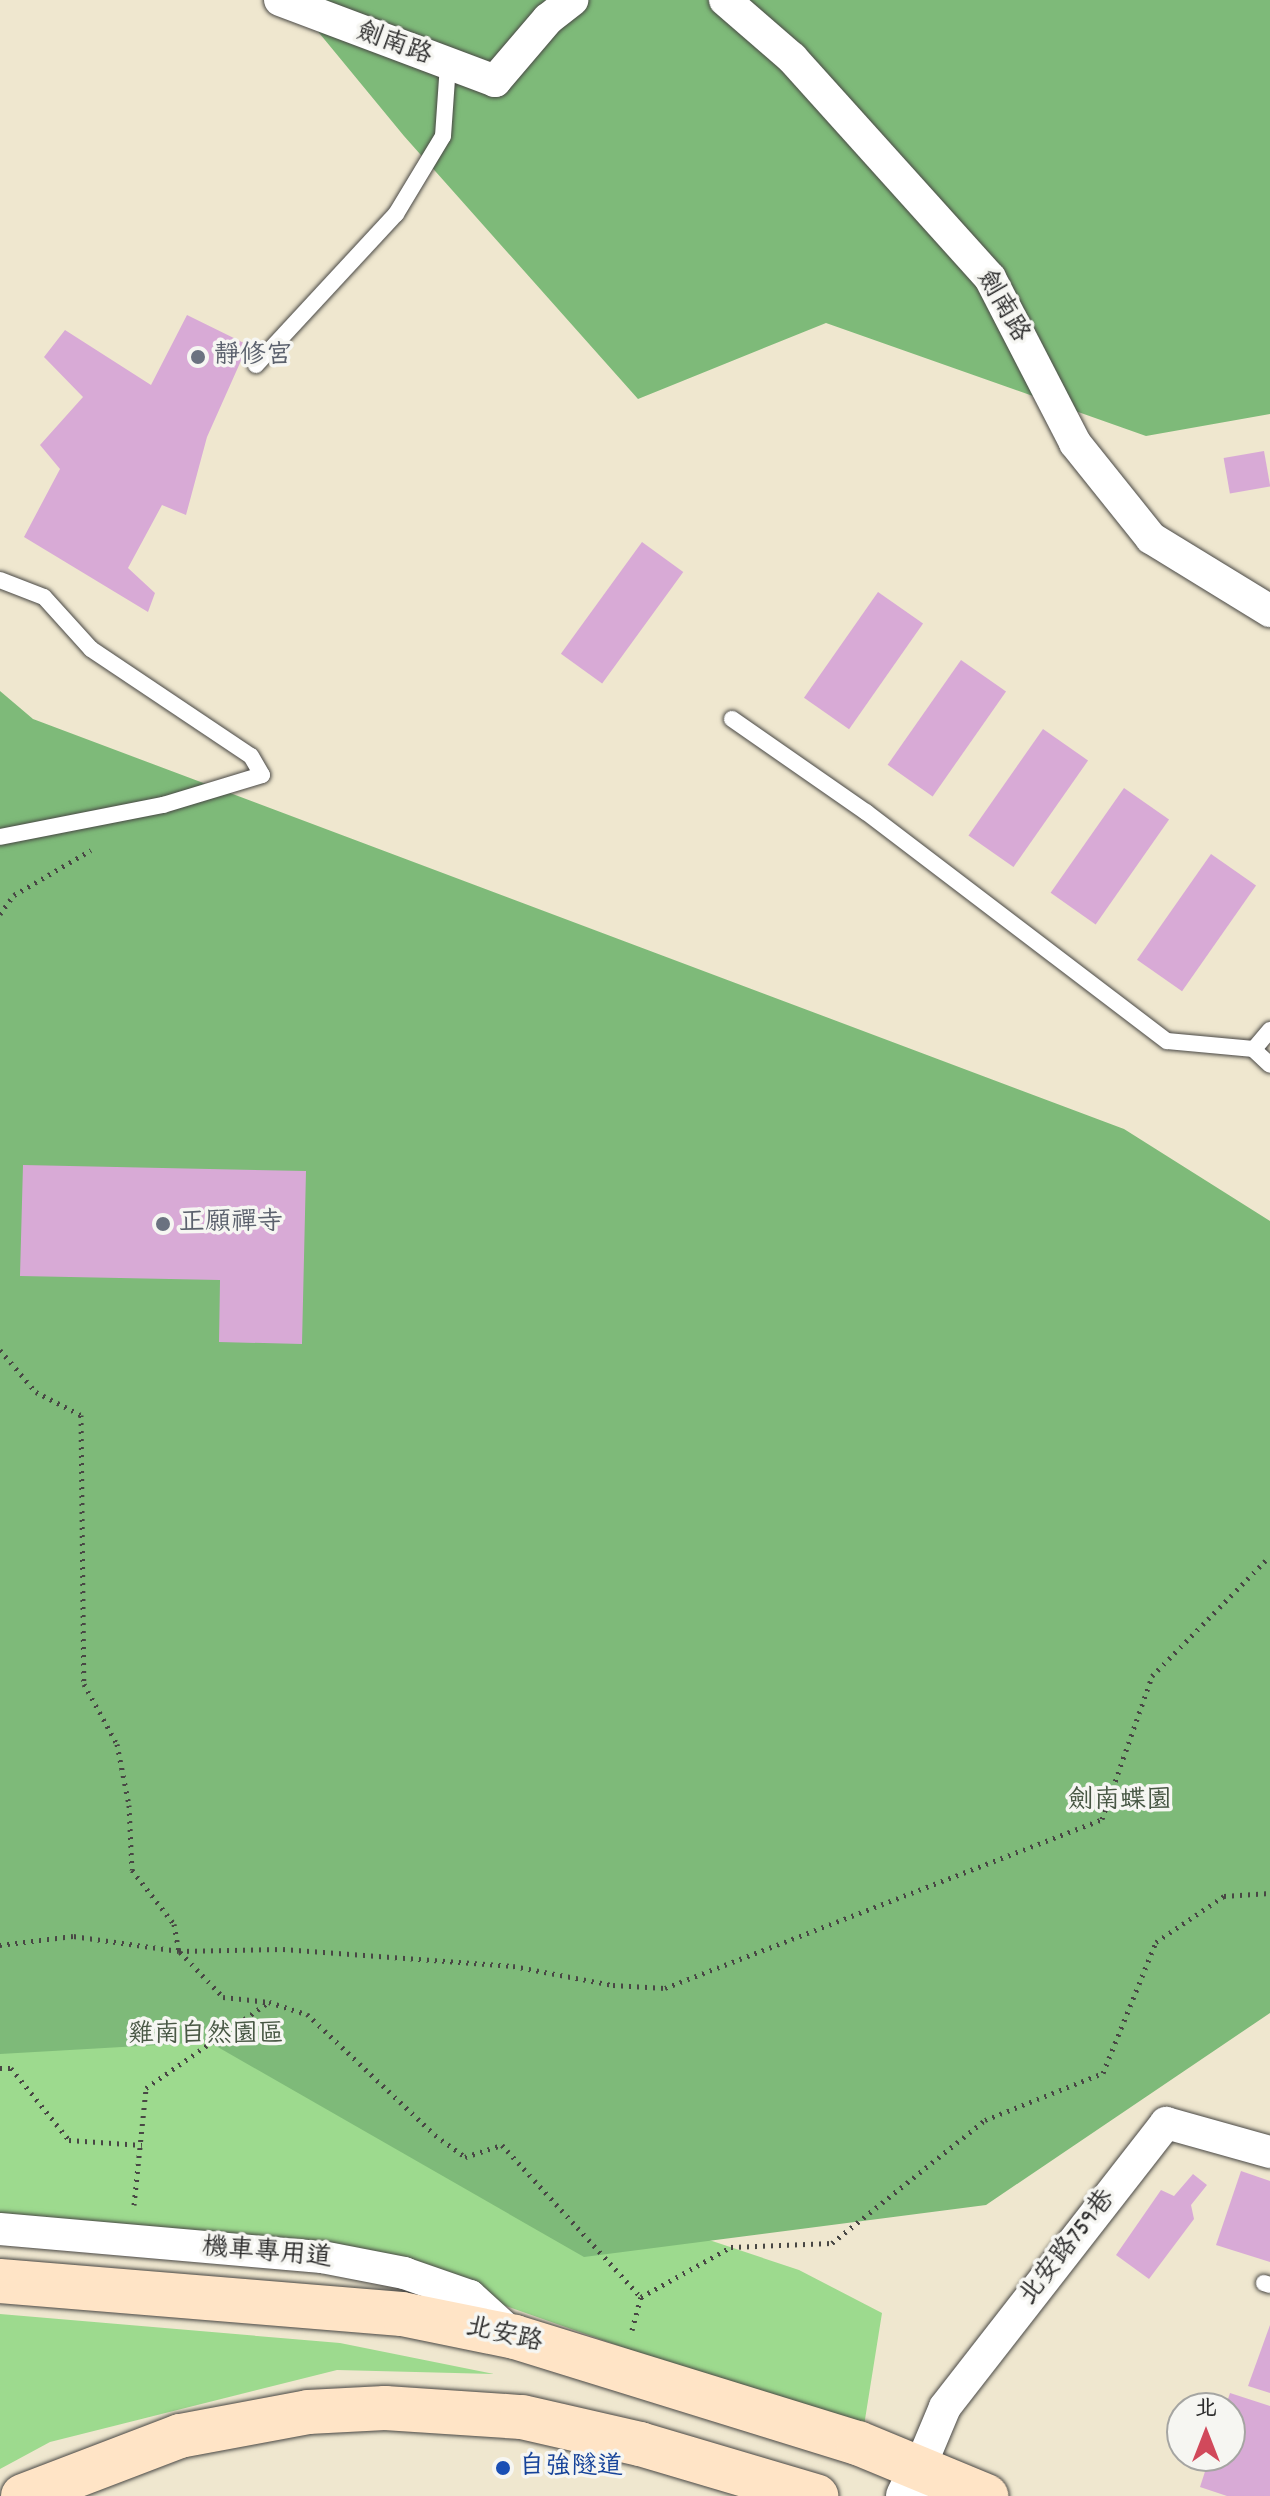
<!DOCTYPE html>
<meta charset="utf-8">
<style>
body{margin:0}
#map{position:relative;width:1270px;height:2496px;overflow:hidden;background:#efe7cf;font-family:Dekko,"LXGW WenKai TC",sans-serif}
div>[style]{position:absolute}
.green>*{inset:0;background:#9dda8e}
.forest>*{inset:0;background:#7eba79}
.building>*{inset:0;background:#d8aad6;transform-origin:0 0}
.path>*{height:5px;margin-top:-2.5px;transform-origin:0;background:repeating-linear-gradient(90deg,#484744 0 2px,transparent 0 8px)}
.roads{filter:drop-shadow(0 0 2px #484744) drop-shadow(0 0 2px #484744)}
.service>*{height:16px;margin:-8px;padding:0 8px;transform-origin:8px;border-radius:8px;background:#fff}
.minor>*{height:32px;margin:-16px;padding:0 16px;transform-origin:16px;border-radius:16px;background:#fff}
.tertiary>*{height:40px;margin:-20px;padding:0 20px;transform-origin:20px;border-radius:20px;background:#fff}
.secondary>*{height:44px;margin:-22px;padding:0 22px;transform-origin:22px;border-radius:22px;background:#ffe4c6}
.dots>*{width:22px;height:22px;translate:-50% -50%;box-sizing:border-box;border:4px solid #f6f6f2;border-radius:50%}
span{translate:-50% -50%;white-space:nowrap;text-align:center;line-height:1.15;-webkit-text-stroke:7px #f6f6f2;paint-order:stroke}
.street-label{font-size:26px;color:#2b2b2b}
.worship-label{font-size:26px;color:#5b616d}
.left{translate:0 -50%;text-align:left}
.park-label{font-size:26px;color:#485744}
.transit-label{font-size:26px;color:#164399}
.north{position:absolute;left:1166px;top:2392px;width:80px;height:80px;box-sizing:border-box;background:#f6f6f2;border:2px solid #a5a5a2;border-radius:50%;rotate:0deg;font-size:22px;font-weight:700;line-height:32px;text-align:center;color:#2b2b2b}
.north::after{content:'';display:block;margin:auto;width:28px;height:36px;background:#d1495b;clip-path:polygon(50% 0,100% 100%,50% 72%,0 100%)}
</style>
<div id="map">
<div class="green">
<i style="clip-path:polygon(0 1786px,604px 2205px,799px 2270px,882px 2313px,863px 2432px,452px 2287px,0 2217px)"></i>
<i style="clip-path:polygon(0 2314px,340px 2343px,494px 2374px,337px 2370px,50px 2442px,0 2469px)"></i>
</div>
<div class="forest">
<i style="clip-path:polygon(292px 0,1270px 0,1270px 414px,1146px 436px,826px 323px,638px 399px,404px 136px)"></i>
<i style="clip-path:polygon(0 691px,33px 719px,1124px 1129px,1270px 1221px,1270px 2013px,986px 2205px,584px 2257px,209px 2042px,0 2054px)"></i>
</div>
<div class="building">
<i style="clip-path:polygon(187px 315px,248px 345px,207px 437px,186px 515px,162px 505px,128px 568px,155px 593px,148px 612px,24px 537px,60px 469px,40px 445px,83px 397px,44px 357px,65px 330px,151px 385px)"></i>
<i style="left:1264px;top:451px;width:36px;height:41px;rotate:80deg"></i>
<i style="left:642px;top:542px;width:51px;height:138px;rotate:36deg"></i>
<i style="left:878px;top:592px;width:55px;height:129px;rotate:35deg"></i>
<i style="left:961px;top:660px;width:55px;height:128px;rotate:35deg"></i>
<i style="left:1043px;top:729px;width:55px;height:130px;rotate:35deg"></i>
<i style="left:1124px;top:788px;width:55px;height:128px;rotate:35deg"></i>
<i style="left:1211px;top:854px;width:55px;height:129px;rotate:35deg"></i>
<i style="clip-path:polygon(23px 1165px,306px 1171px,302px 1344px,219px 1342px,220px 1280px,20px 1276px)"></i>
<i style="clip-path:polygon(1241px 2171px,1270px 2181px,1270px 2262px,1216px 2245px)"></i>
<i style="clip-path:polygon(1193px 2174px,1207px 2185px,1191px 2205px,1194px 2219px,1149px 2279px,1116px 2255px,1161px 2190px,1174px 2196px)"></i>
<i style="clip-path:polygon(1270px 2325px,1270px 2393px,1248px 2386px)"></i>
<i style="clip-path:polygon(1230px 2393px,1270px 2406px,1270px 2496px,1227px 2496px,1200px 2487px,1210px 2456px,1230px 2456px,1230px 2408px,1225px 2408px)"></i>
</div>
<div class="path">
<i style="left:0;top:914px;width:24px;rotate:-54deg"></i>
<i style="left:14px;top:895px;width:89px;rotate:-30.3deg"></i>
<i style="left:0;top:1350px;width:55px;rotate:49.4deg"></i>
<i style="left:36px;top:1392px;width:51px;rotate:27.1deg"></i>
<i style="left:81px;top:1415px;width:269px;rotate:89.4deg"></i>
<i style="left:84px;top:1684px;width:68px;rotate:61.2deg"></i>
<i style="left:117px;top:1744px;width:62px;rotate:78.9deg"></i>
<i style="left:129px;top:1805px;width:65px;rotate:87.4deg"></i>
<i style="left:132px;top:1870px;width:68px;rotate:52.1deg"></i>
<i style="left:174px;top:1924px;width:27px;rotate:80deg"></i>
<i style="left:179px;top:1951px;width:107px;rotate:-171.9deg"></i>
<i style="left:73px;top:1936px;width:74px;rotate:173deg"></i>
<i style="left:179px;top:1951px;width:104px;rotate:-1.1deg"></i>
<i style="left:283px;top:1949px;width:231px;rotate:4.2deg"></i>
<i style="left:513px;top:1966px;width:102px;rotate:10.8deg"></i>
<i style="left:613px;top:1985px;width:52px;rotate:3.3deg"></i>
<i style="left:665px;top:1988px;width:469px;rotate:-21.1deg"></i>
<i style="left:1102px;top:1819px;width:151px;rotate:-70.7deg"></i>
<i style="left:1152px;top:1676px;width:168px;rotate:-45.5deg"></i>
<i style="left:180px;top:1952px;width:62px;rotate:46.3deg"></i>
<i style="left:223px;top:1997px;width:46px;rotate:6.2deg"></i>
<i style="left:269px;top:2002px;width:40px;rotate:18deg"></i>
<i style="left:307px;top:2014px;width:176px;rotate:43.4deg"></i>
<i style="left:435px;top:2135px;width:37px;rotate:36deg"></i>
<i style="left:465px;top:2157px;width:39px;rotate:-18deg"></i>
<i style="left:502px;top:2145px;width:206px;rotate:47.6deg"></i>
<i style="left:0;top:2068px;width:11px"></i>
<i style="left:11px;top:2068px;width:92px;rotate:51.1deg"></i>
<i style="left:69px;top:2140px;width:73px;rotate:3.9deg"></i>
<i style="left:134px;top:2205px;width:118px;rotate:-84.1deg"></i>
<i style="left:146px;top:2088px;width:150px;rotate:-35deg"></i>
<i style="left:632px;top:2330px;width:34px;rotate:-75deg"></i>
<i style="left:641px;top:2297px;width:103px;rotate:-29.1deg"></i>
<i style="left:731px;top:2247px;width:101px;rotate:-2.3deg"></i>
<i style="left:832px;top:2243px;width:196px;rotate:-38.8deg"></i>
<i style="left:985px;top:2120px;width:127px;rotate:-21.7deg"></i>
<i style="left:1103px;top:2073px;width:141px;rotate:-68deg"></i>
<i style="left:1156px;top:1942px;width:82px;rotate:-34.1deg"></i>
<i style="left:1224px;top:1896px;width:46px;rotate:-3.7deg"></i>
</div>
<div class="roads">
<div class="service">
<i style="left:256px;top:365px;width:206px;rotate:-47.2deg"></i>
<i style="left:396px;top:214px;width:91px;rotate:-58.9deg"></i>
<i style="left:443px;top:136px;width:71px;rotate:-86deg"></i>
<i style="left:0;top:580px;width:47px;rotate:21.1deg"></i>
<i style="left:44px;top:597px;width:70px;rotate:47.9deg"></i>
<i style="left:91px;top:649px;width:192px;rotate:33.8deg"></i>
<i style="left:251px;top:756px;width:22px;rotate:60deg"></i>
<i style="left:262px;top:775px;width:103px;rotate:163.1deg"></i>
<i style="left:163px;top:805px;width:166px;rotate:168.9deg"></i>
<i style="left:732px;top:719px;width:163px;rotate:34.8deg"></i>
<i style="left:866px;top:812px;width:378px;rotate:37.3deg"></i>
<i style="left:1167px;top:1041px;width:87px;rotate:5.3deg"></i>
<i style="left:1254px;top:1049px;width:25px;rotate:-50deg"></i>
<i style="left:1253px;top:1049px;width:23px;rotate:43deg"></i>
<i style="left:1264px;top:2283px;width:6px;rotate:18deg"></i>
</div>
<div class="minor">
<i style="left:280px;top:0;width:230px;rotate:20.6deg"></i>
<i style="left:495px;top:81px;width:82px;rotate:-49.5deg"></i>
<i style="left:548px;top:19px;width:31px;rotate:-38deg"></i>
<i style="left:725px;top:0;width:89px;rotate:40.9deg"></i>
<i style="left:792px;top:58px;width:296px;rotate:48deg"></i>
<i style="left:990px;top:278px;width:186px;rotate:62.7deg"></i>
<i style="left:1075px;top:443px;width:122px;rotate:51.3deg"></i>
<i style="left:1151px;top:538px;width:140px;rotate:31.5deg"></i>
<i style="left:0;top:2229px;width:323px;rotate:5deg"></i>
<i style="left:322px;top:2257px;width:84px;rotate:11deg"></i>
<i style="left:404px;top:2273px;width:70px;rotate:19.2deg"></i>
<i style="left:470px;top:2296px;width:61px;rotate:42.3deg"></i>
<i style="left:919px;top:2469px;width:67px;rotate:-67.2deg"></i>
<i style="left:945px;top:2407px;width:360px;rotate:-52.1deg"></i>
<i style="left:1166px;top:2123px;width:108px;rotate:15.6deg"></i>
</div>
<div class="tertiary">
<i style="left:906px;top:2496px;width:30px;rotate:-64deg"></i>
</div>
<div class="secondary">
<i style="left:0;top:2281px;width:403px;rotate:4.7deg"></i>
<i style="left:402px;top:2314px;width:115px;rotate:11.5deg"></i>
<i style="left:515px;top:2337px;width:359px;rotate:17.2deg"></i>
<i style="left:858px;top:2443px;width:139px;rotate:22.5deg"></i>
<i style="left:23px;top:2496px;width:168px;rotate:-20.9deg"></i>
<i style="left:180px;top:2436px;width:130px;rotate:-10.6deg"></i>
<i style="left:308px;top:2412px;width:77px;rotate:-3deg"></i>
<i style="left:385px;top:2408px;width:137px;rotate:3.8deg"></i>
<i style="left:522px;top:2417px;width:121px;rotate:12.9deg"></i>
<i style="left:640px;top:2444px;width:184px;rotate:16.5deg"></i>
</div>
</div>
<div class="dots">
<i style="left:198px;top:357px;background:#6b7280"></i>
<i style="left:163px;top:1224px;background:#6b7280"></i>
<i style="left:503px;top:2468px;background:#1a4fb4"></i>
</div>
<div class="street-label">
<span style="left:394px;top:45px;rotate:20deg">劍南路</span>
<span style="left:1002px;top:307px;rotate:60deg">劍南路</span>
<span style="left:1068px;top:2248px;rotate:-52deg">北安路759巷</span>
<span style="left:267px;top:2254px;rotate:5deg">機車專用道</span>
<span style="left:504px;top:2336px;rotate:13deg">北安路</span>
</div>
<div class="worship-label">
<span class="left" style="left:214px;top:357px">靜修宮</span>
<span class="left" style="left:179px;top:1224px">正願禪寺</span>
</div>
<div class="park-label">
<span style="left:1120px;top:1802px">劍南蝶園</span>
<span style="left:206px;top:2036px">雞南自然園區</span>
</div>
<div class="transit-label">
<span class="left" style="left:519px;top:2468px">自強隧道</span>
</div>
<div class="north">北</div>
</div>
